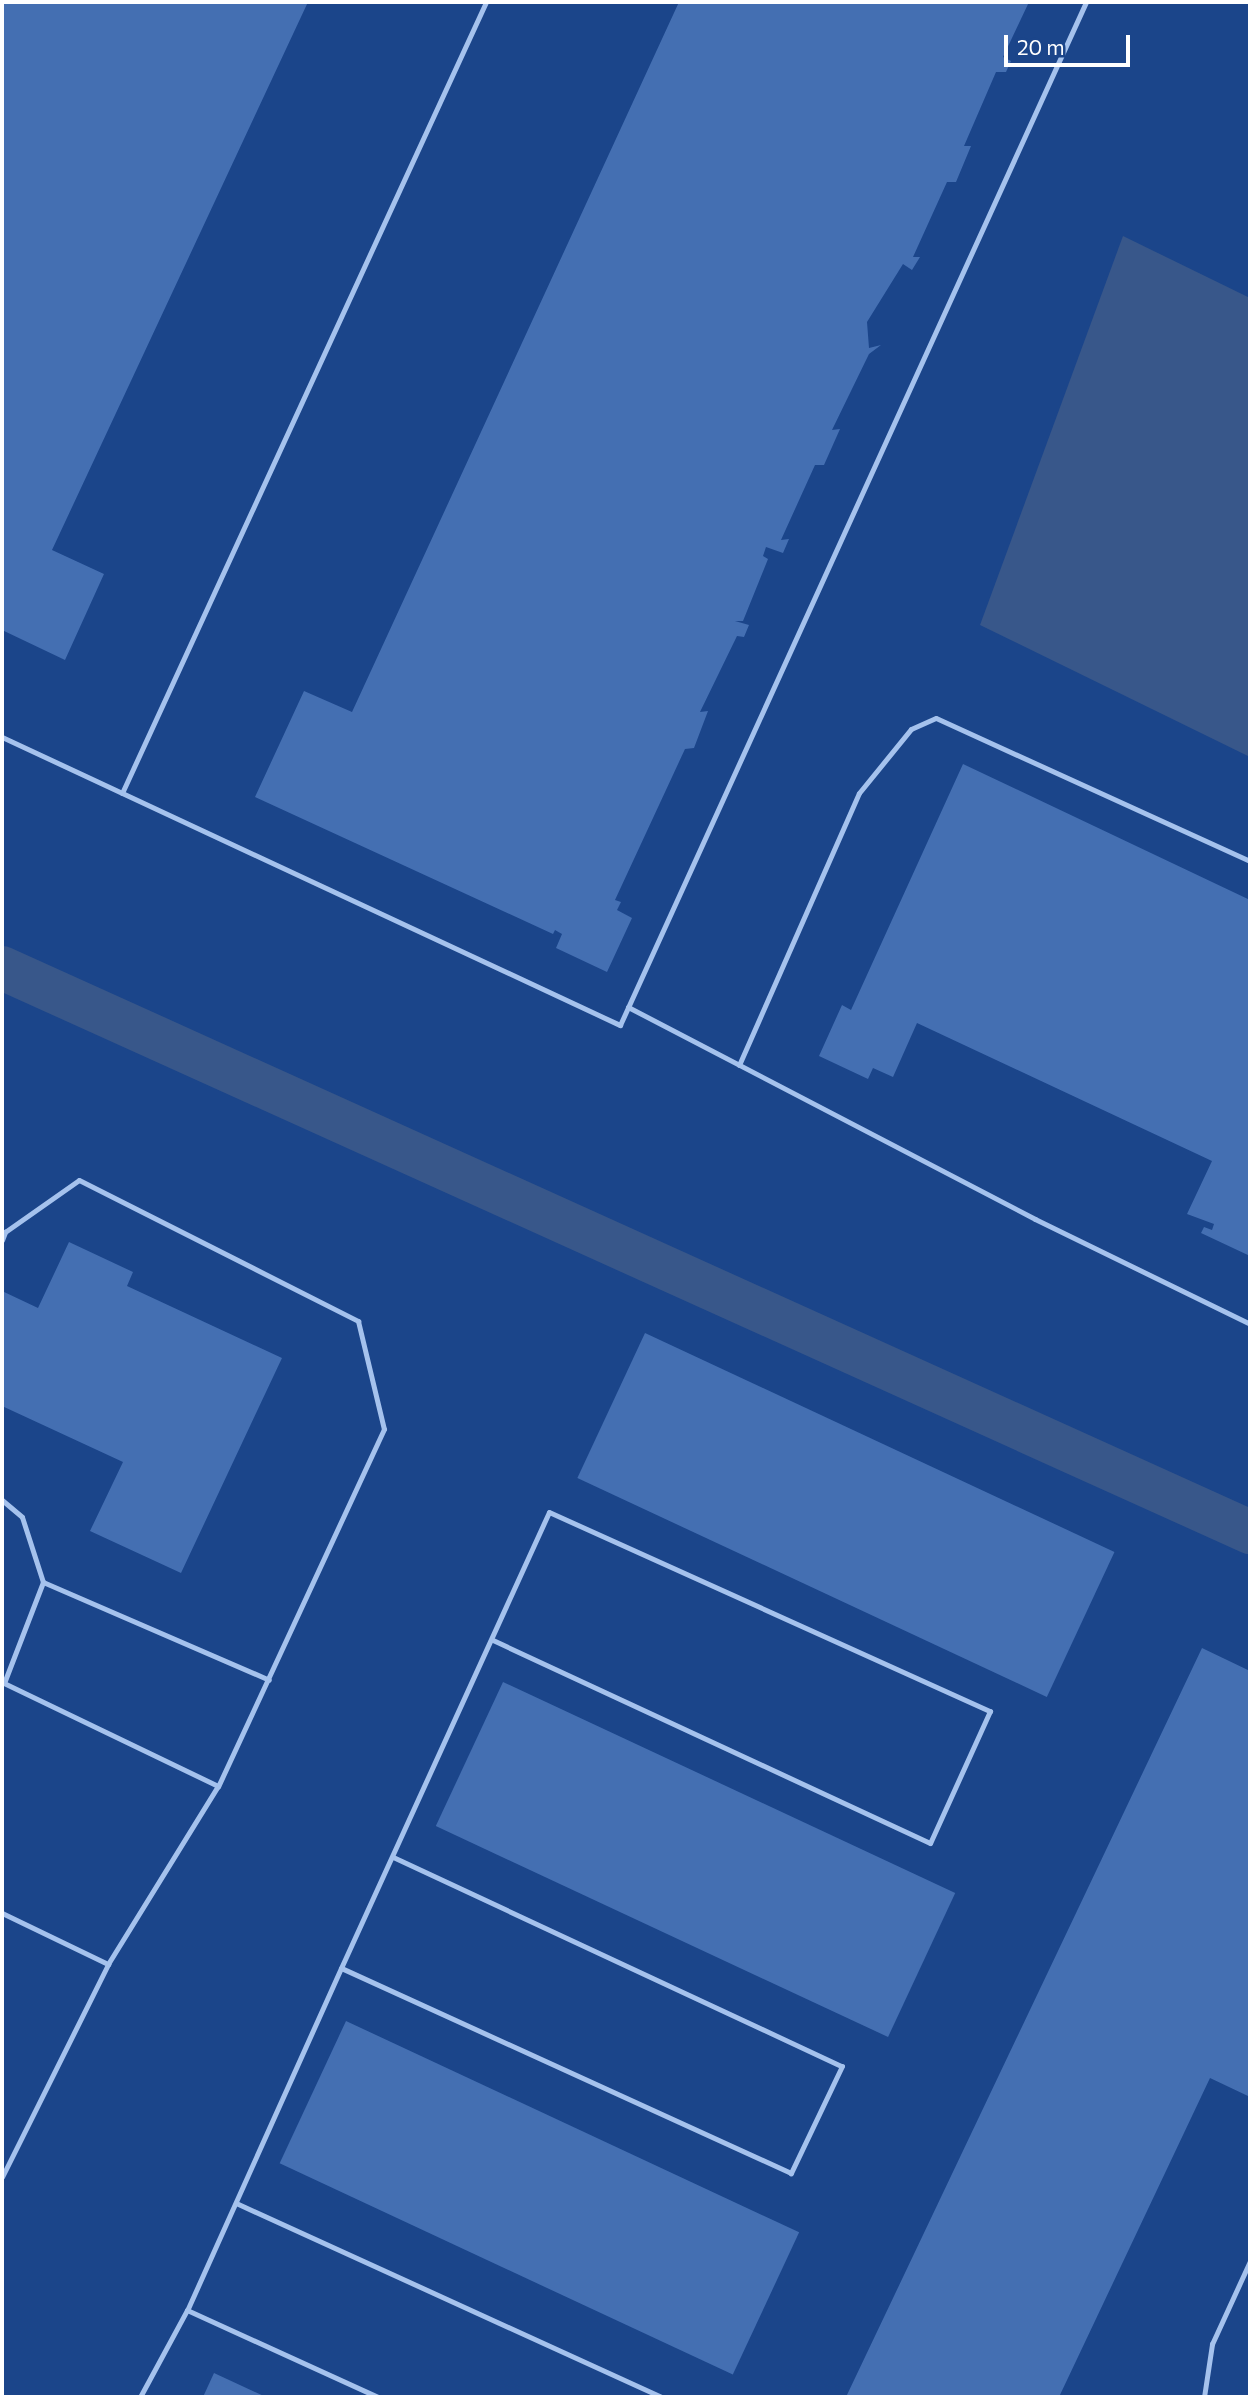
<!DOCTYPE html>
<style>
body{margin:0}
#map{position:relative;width:1252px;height:2399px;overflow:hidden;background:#1b458a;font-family:Commissioner,sans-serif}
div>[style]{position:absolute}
.water>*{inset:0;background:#38578a}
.canal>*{height:44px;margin:-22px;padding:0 22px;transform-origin:22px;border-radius:22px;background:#38578a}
.building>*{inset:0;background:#446fb2;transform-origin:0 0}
.service>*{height:5px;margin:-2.5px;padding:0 2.5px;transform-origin:2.5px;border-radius:2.5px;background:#a5c2ed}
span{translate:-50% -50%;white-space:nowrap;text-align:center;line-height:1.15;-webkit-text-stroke:7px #1b458a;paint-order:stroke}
.frame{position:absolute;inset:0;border:4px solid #fff;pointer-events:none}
.scale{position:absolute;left:1004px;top:35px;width:126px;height:32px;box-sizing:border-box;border:4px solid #fff;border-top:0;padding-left:9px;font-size:21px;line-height:24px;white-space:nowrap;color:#fff;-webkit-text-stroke:5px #1b458a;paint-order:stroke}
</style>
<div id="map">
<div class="water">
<i style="clip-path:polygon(1123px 236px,1250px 298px,1250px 757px,980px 625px)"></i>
</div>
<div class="canal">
<i style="left:2px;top:968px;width:1370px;rotate:24.32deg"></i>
</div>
<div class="building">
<i style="clip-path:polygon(2px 2px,308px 2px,52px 550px,104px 574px,65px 660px,2px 630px)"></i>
<i style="clip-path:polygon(679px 2px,1029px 2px,1003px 57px,1011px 61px,1006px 72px,996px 72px,964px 146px,971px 146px,956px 182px,947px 182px,913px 257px,920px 257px,912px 270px,903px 264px,867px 322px,869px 348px,881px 345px,869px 354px,832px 430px,840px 429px,824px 465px,815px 465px,781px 540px,789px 539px,783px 553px,766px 547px,763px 556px,768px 559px,743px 621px,735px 621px,749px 625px,744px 637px,737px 636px,700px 712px,708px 711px,694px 748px,685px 749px,615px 900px,621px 902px,617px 910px,632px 918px,607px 972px,556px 948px,562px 934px,555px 930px,553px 934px,255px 797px,304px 691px,352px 712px)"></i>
<i style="clip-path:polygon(963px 764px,1250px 900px,1250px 1256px,1201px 1233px,1204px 1227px,1212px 1230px,1214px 1224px,1187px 1214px,1212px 1161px,917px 1023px,893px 1077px,873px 1068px,868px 1079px,819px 1056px,842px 1005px,851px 1010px)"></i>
<i style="clip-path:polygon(69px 1242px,133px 1272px,127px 1286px,282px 1358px,181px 1573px,90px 1531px,123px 1462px,2px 1406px,2px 1291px,38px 1308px)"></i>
<i style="left:645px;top:1333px;width:518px;height:160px;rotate:25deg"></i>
<i style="clip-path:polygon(1202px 1648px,1250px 1671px,1248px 2096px,1210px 2078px,1059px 2397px,846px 2397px)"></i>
<i style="left:503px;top:1682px;width:499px;height:159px;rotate:25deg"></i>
<i style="left:346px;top:2021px;width:500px;height:157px;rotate:25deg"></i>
<i style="clip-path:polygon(214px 2373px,266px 2397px,203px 2397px)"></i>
</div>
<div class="service">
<i style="left:2px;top:737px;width:682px;rotate:24.99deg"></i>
<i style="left:620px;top:1025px;width:1124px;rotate:-65.51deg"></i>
<i style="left:122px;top:793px;width:871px;rotate:-65.29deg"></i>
<i style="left:628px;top:1007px;width:459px;rotate:27.5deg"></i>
<i style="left:1035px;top:1219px;width:239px;rotate:26deg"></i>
<i style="left:739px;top:1065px;width:297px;rotate:-66.2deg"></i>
<i style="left:859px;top:793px;width:82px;rotate:-50.9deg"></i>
<i style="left:911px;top:729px;width:27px;rotate:-24deg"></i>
<i style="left:936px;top:718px;width:345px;rotate:24.5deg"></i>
<i style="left:2px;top:1240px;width:9px;rotate:-69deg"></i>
<i style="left:5px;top:1232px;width:90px;rotate:-35.1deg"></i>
<i style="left:79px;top:1180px;width:313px;rotate:26.8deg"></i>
<i style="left:358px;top:1321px;width:111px;rotate:76.5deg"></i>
<i style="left:384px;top:1429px;width:394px;rotate:114.9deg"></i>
<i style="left:218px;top:1786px;width:240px;rotate:-154.3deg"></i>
<i style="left:2px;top:1500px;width:26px;rotate:40deg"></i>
<i style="left:22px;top:1517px;width:68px;rotate:72.1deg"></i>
<i style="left:43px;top:1582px;width:108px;rotate:111.1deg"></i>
<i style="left:43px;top:1582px;width:246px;rotate:23.4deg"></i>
<i style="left:393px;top:1857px;width:495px;rotate:25deg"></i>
<i style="left:842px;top:2066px;width:119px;rotate:115.5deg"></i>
<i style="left:791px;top:2173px;width:494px;rotate:-155.5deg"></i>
<i style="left:341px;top:1968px;width:501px;rotate:-65.48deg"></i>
<i style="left:549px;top:1512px;width:484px;rotate:24.3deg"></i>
<i style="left:990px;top:1711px;width:145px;rotate:114.4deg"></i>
<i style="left:930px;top:1843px;width:482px;rotate:-155.1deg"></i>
<i style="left:2px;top:1913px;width:118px;rotate:25.7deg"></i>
<i style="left:108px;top:1964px;width:209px;rotate:-58.3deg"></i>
<i style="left:341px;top:1968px;width:375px;rotate:114.2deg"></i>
<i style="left:187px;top:2310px;width:210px;rotate:24.5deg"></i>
<i style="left:2px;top:2177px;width:238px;rotate:-63.5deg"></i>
<i style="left:236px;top:2203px;width:467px;rotate:24.5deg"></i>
<i style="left:140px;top:2397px;width:99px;rotate:-61.6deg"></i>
<i style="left:1204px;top:2397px;width:54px;rotate:-81.4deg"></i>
<i style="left:1212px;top:2344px;width:91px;rotate:-65.4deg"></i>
</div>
<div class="frame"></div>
<div class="scale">20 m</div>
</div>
